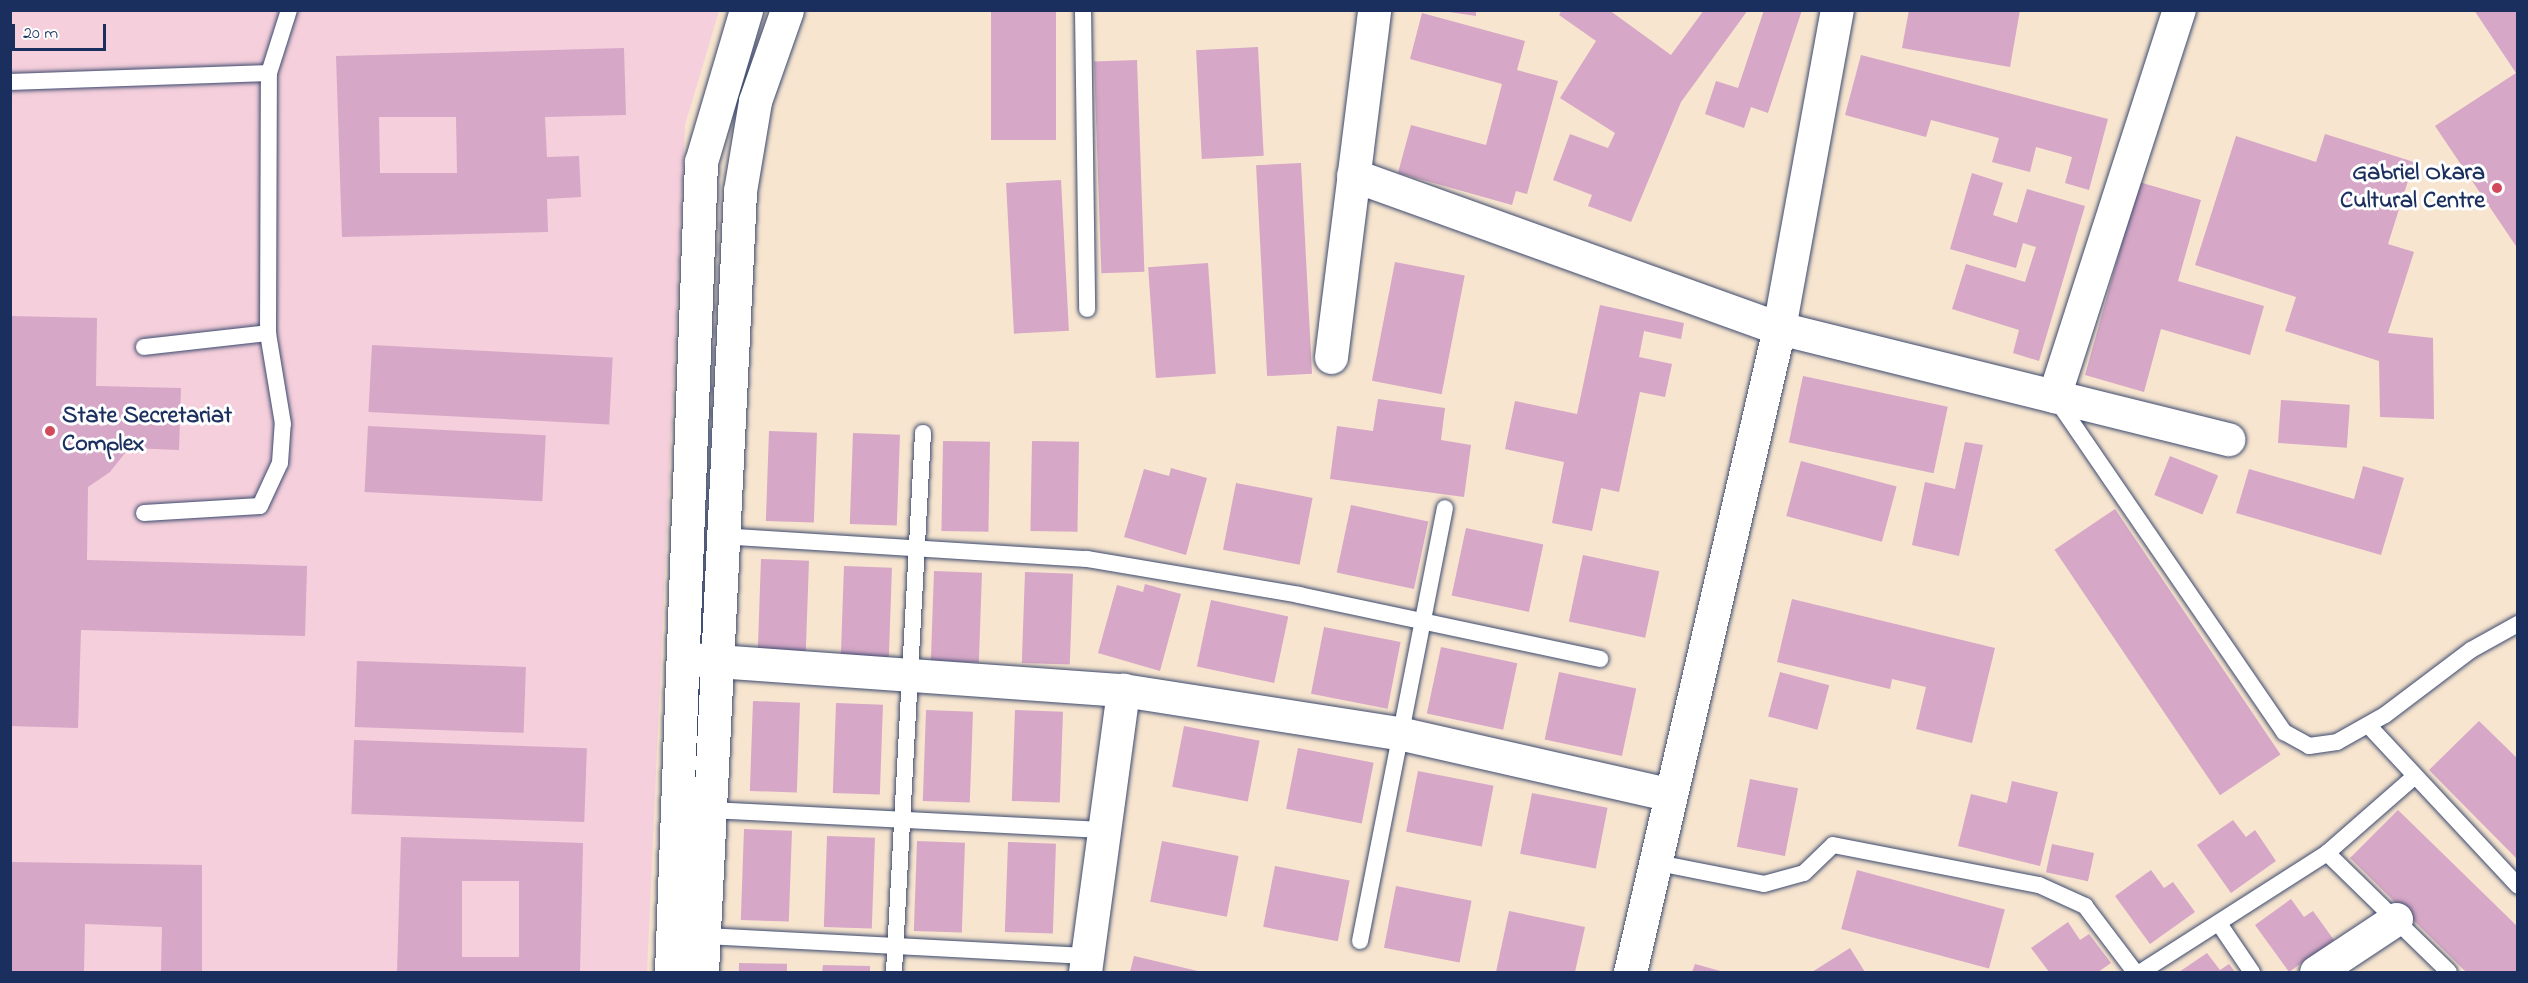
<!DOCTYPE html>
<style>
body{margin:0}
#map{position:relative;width:2528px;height:983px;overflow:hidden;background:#f7e5cf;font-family:"Indie Flower",sans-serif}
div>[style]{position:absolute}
.built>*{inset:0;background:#f5cfdb}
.building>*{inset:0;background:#d6a7c6;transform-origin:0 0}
.roads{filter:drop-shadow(0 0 2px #3c4a6f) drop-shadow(0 0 2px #3c4a6f)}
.service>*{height:16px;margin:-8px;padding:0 8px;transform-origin:8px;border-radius:8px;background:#fff}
.minor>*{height:33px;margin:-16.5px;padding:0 16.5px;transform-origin:16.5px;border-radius:16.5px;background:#fff}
.tertiary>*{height:33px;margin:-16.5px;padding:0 16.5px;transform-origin:16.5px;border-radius:16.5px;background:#fff}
.dots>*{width:16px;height:16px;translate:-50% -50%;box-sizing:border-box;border:3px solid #fff;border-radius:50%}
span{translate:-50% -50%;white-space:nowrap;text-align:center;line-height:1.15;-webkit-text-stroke:6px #fff;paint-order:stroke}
.poi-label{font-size:24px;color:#1b2f5e;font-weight:700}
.right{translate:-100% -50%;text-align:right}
.left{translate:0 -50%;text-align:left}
.frame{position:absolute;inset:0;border:12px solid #1b2f5e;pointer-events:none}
.scale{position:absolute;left:12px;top:24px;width:94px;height:27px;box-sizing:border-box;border:3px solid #1b2f5e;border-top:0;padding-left:8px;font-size:18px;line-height:21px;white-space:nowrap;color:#1b2f5e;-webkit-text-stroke:4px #fff;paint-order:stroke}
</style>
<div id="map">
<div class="built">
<i style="clip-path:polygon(10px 11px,719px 11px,685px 125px,647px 972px,11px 972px)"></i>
</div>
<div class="building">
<i style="left:991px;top:10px;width:65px;height:130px"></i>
<i style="clip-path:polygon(1436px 10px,1476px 10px,1476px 16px)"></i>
<i style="clip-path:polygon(1562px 10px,1609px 10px,1671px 55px,1704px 10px,1748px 10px,1681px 102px,1631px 222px,1588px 206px,1592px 195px,1553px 180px,1570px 134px,1608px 148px,1615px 133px,1560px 98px,1596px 41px,1559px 15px)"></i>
<i style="clip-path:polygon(1764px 10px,1802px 10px,1768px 113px,1751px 107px,1744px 128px,1705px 114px,1716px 81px,1738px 88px)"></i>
<i style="clip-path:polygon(1909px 10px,2020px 10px,2010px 67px,1902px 48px)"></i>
<i style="clip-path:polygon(2474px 10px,2518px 10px,2518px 249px,2435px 126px,2516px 73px)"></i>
<i style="clip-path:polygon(1422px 13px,1525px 41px,1517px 70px,1558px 81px,1527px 194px,1516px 191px,1512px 205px,1398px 173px,1411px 125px,1486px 145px,1502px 84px,1410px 59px)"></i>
<i style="left:1258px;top:47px;width:109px;height:62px;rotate:87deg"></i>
<i style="clip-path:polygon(evenodd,624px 48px,626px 115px,545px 117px,547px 157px,579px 156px,581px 197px,547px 199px,548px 232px,342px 237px,336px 56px,624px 48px,379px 117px,456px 117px,457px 173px,380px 173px,379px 117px)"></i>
<i style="clip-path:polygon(1861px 55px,2108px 119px,2089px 190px,2065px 183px,2072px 157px,2036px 147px,2030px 172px,1992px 162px,1999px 138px,1931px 120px,1926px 137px,1845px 115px)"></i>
<i style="left:1137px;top:60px;width:212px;height:43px;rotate:88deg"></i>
<i style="clip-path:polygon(2325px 134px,2414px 162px,2388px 244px,2414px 252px,2388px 333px,2433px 338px,2434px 419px,2380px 417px,2379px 361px,2285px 331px,2296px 297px,2195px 265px,2236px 136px,2316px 162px)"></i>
<i style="left:1301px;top:163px;width:211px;height:45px;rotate:87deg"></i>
<i style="clip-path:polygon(1972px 173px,2003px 183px,1993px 215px,2017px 223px,2027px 189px,2085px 206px,2039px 361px,2013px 353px,2019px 330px,1952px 309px,1966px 264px,2025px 282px,2036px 247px,2023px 243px,2016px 268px,1950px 249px)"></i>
<i style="left:1061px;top:180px;width:151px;height:55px;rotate:87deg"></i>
<i style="clip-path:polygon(2139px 182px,2201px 200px,2178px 281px,2264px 306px,2250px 355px,2161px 329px,2144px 392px,2085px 375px)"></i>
<i style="left:1395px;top:262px;width:71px;height:121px;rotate:11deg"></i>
<i style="left:1208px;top:263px;width:111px;height:60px;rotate:86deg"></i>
<i style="clip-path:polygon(1600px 305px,1684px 323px,1681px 339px,1644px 331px,1639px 357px,1672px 364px,1665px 397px,1640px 392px,1619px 492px,1601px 488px,1592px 531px,1552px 523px,1564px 462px,1505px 449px,1515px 401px,1577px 414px)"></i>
<i style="clip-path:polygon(10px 316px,97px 318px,96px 386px,181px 388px,179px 450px,129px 448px,110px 472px,88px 487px,87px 560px,307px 566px,305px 636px,81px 630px,78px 728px,10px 726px)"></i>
<i style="left:372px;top:345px;width:241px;height:67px;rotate:3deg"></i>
<i style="left:1803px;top:376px;width:148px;height:68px;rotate:12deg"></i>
<i style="clip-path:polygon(1378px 399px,1445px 408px,1441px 440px,1471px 445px,1464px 497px,1330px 479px,1337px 426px,1373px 431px)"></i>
<i style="left:2281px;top:400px;width:69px;height:43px;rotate:4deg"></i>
<i style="left:368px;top:426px;width:178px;height:66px;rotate:3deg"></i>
<i style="left:769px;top:431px;width:48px;height:90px;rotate:2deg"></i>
<i style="left:853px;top:433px;width:47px;height:91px;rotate:2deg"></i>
<i style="left:943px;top:441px;width:47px;height:90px;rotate:1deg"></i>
<i style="left:1032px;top:441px;width:47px;height:90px;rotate:1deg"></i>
<i style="clip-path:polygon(1965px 442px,1983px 445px,1959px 556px,1912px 545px,1925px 482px,1955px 489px)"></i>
<i style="left:2170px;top:456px;width:52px;height:42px;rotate:22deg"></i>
<i style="left:1801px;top:461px;width:99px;height:57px;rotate:15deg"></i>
<i style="clip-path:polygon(2363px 466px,2404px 478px,2381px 555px,2236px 513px,2249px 469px,2354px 499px)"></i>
<i style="clip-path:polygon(1171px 468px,1207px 478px,1186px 555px,1124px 537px,1144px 469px,1169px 476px)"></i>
<i style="left:1236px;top:483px;width:78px;height:68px;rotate:11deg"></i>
<i style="left:1351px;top:505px;width:79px;height:69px;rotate:12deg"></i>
<i style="left:2115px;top:509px;width:296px;height:73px;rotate:56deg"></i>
<i style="left:1466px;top:528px;width:79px;height:69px;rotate:12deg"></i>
<i style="left:1583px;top:555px;width:78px;height:68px;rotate:12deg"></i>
<i style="left:761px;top:559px;width:48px;height:91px;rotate:2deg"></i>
<i style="left:844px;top:566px;width:48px;height:91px;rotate:2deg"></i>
<i style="left:934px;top:571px;width:48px;height:90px;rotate:2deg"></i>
<i style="left:1025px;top:572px;width:48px;height:91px;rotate:2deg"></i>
<i style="clip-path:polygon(1145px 584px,1181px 594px,1160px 671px,1098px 653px,1117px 585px,1143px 592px)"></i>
<i style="clip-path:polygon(1792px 599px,1995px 648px,1972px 743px,1916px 729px,1926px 687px,1892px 679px,1890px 689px,1777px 662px)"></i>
<i style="left:1211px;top:600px;width:79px;height:68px;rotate:12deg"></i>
<i style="left:1324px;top:627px;width:78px;height:68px;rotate:11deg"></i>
<i style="left:1441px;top:647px;width:78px;height:68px;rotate:12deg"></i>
<i style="left:357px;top:661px;width:169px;height:66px;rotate:2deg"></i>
<i style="left:1559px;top:672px;width:79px;height:69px;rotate:12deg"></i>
<i style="left:1780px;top:672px;width:51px;height:46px;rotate:15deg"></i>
<i style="left:753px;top:701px;width:47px;height:90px;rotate:2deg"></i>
<i style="left:836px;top:703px;width:47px;height:90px;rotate:2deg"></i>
<i style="left:926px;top:710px;width:47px;height:91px;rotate:2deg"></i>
<i style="left:1015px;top:710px;width:48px;height:91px;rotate:2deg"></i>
<i style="clip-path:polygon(2479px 721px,2518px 759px,2518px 860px,2429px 770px)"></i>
<i style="left:1184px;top:726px;width:77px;height:62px;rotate:11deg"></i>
<i style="left:354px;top:740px;width:233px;height:74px;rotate:2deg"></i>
<i style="left:1298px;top:748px;width:77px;height:62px;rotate:11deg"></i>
<i style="left:1418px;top:771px;width:77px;height:62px;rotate:11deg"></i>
<i style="left:1750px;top:779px;width:49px;height:69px;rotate:11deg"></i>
<i style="clip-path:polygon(2012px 781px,2058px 792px,2040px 866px,1958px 846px,1971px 794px,2007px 803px)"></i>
<i style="left:1532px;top:793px;width:77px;height:62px;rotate:11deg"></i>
<i style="clip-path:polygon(2398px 810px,2518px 927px,2518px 972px,2466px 972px,2350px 858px)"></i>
<i style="clip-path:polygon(2233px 820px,2246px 837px,2255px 830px,2276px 861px,2231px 893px,2197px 845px)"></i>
<i style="left:744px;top:829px;width:48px;height:91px;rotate:2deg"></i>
<i style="left:827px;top:836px;width:48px;height:91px;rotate:2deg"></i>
<i style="clip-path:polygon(evenodd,401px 837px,583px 843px,580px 972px,397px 972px,401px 837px,462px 881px,519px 881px,519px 957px,462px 957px,462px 881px)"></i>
<i style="left:917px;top:841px;width:48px;height:90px;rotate:2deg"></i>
<i style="left:1162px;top:841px;width:78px;height:62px;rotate:11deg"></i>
<i style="left:1008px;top:842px;width:48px;height:90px;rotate:2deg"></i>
<i style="left:2052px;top:844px;width:43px;height:29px;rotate:12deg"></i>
<i style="clip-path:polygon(10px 862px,202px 865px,202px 972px,161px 972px,162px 927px,85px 924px,84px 972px,10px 972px)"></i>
<i style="left:1275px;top:866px;width:76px;height:62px;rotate:11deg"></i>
<i style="left:1857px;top:870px;width:153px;height:61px;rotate:15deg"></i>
<i style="clip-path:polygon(2151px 870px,2164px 888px,2173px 882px,2195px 912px,2150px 944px,2115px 896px)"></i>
<i style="left:1396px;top:886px;width:77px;height:63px;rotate:11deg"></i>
<i style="clip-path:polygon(2291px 899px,2304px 917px,2313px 911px,2334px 940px,2289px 972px,2255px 925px)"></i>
<i style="clip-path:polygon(1509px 911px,1585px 927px,1575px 972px,1496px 972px)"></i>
<i style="clip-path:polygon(2068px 922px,2080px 940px,2089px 934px,2111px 963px,2098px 972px,2049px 972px,2031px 948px)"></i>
<i style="clip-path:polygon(1850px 948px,1865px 972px,1812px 972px)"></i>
<i style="clip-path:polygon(2207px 953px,2220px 970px,2229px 964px,2235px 972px,2179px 972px)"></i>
<i style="clip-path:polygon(1134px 956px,1202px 972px,1130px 972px)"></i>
<i style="left:739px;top:963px;width:48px;height:9px;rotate:1deg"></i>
<i style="clip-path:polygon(1695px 964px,1724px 972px,1692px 972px)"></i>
<i style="clip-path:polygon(823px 965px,870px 966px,870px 972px,822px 972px)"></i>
</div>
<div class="roads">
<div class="service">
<i style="left:1083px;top:10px;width:299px;rotate:89.2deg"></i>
<i style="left:10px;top:82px;width:259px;rotate:-2deg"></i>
<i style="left:269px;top:73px;width:66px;rotate:-72.4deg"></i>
<i style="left:144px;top:347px;width:125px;rotate:-6.4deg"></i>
<i style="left:2056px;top:399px;width:404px;rotate:55.6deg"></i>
<i style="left:2284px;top:732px;width:29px;rotate:29deg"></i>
<i style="left:2309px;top:746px;width:28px;rotate:-8deg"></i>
<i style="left:2337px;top:742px;width:55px;rotate:-29.4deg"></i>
<i style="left:2385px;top:715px;width:108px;rotate:-37.1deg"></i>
<i style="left:2471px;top:650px;width:54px;rotate:-29deg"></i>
<i style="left:144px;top:513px;width:116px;rotate:-3.5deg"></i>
<i style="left:260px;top:506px;width:47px;rotate:-65.1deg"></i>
<i style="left:280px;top:463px;width:39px;rotate:-86deg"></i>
<i style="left:283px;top:424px;width:92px;rotate:-99.4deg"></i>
<i style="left:268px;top:333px;width:260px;rotate:-89.8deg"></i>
<i style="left:720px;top:536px;width:368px;rotate:3.6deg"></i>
<i style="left:1087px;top:559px;width:215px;rotate:9.6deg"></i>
<i style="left:1299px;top:595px;width:308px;rotate:12deg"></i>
<i style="left:2368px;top:725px;width:220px;rotate:47deg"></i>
<i style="left:709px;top:810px;width:396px;rotate:2.9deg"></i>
<i style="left:2327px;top:853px;width:170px;rotate:44.3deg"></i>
<i style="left:1653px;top:862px;width:113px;rotate:11.2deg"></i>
<i style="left:1764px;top:884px;width:41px;rotate:-15.4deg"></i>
<i style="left:1804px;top:873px;width:40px;rotate:-44deg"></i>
<i style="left:1833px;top:845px;width:210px;rotate:11deg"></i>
<i style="left:2039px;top:885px;width:51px;rotate:24.5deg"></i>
<i style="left:2085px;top:906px;width:83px;rotate:52.9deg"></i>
<i style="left:2220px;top:925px;width:57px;rotate:55.8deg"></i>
<i style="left:704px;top:936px;width:384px;rotate:3deg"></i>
<i style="left:1360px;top:941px;width:441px;rotate:-78.9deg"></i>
<i style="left:894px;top:972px;width:540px;rotate:-86.92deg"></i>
<i style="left:2141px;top:972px;width:221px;rotate:-32.6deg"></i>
<i style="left:2327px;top:853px;width:117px;rotate:-41.2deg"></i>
</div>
<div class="minor">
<i style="left:1353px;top:175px;width:453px;rotate:19.8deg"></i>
<i style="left:1779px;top:328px;width:463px;rotate:13.9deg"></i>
<i style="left:1331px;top:357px;width:350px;rotate:-82.9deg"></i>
<i style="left:2054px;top:396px;width:406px;rotate:-72.1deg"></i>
<i style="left:688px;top:659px;width:436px;rotate:4.1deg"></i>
<i style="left:1123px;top:690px;width:283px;rotate:8.9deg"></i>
<i style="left:1403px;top:734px;width:272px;rotate:12.8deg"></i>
<i style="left:1085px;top:972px;width:285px;rotate:-82.3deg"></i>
<i style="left:1630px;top:972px;width:661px;rotate:-76.97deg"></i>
<i style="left:1779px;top:328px;width:323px;rotate:-79.7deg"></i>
<i style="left:2316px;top:972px;width:96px;rotate:-33.5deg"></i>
</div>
<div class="tertiary">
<i style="left:671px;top:972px;width:811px;rotate:-87.88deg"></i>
<i style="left:701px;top:162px;width:159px;rotate:-73.5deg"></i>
<i style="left:702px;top:972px;width:782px;rotate:-87.21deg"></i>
<i style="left:740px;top:191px;width:91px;rotate:-80.5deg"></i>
<i style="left:755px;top:101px;width:96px;rotate:-70.6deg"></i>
</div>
</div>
<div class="dots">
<i style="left:2497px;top:188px;background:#d1495b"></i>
<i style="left:50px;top:431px;background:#d1495b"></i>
</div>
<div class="poi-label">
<span class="right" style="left:2485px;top:188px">Gabriel Okara<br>Cultural Centre</span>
<span class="left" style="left:62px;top:431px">State Secretariat<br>Complex</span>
</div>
<div class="frame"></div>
<div class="scale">20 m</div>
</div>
